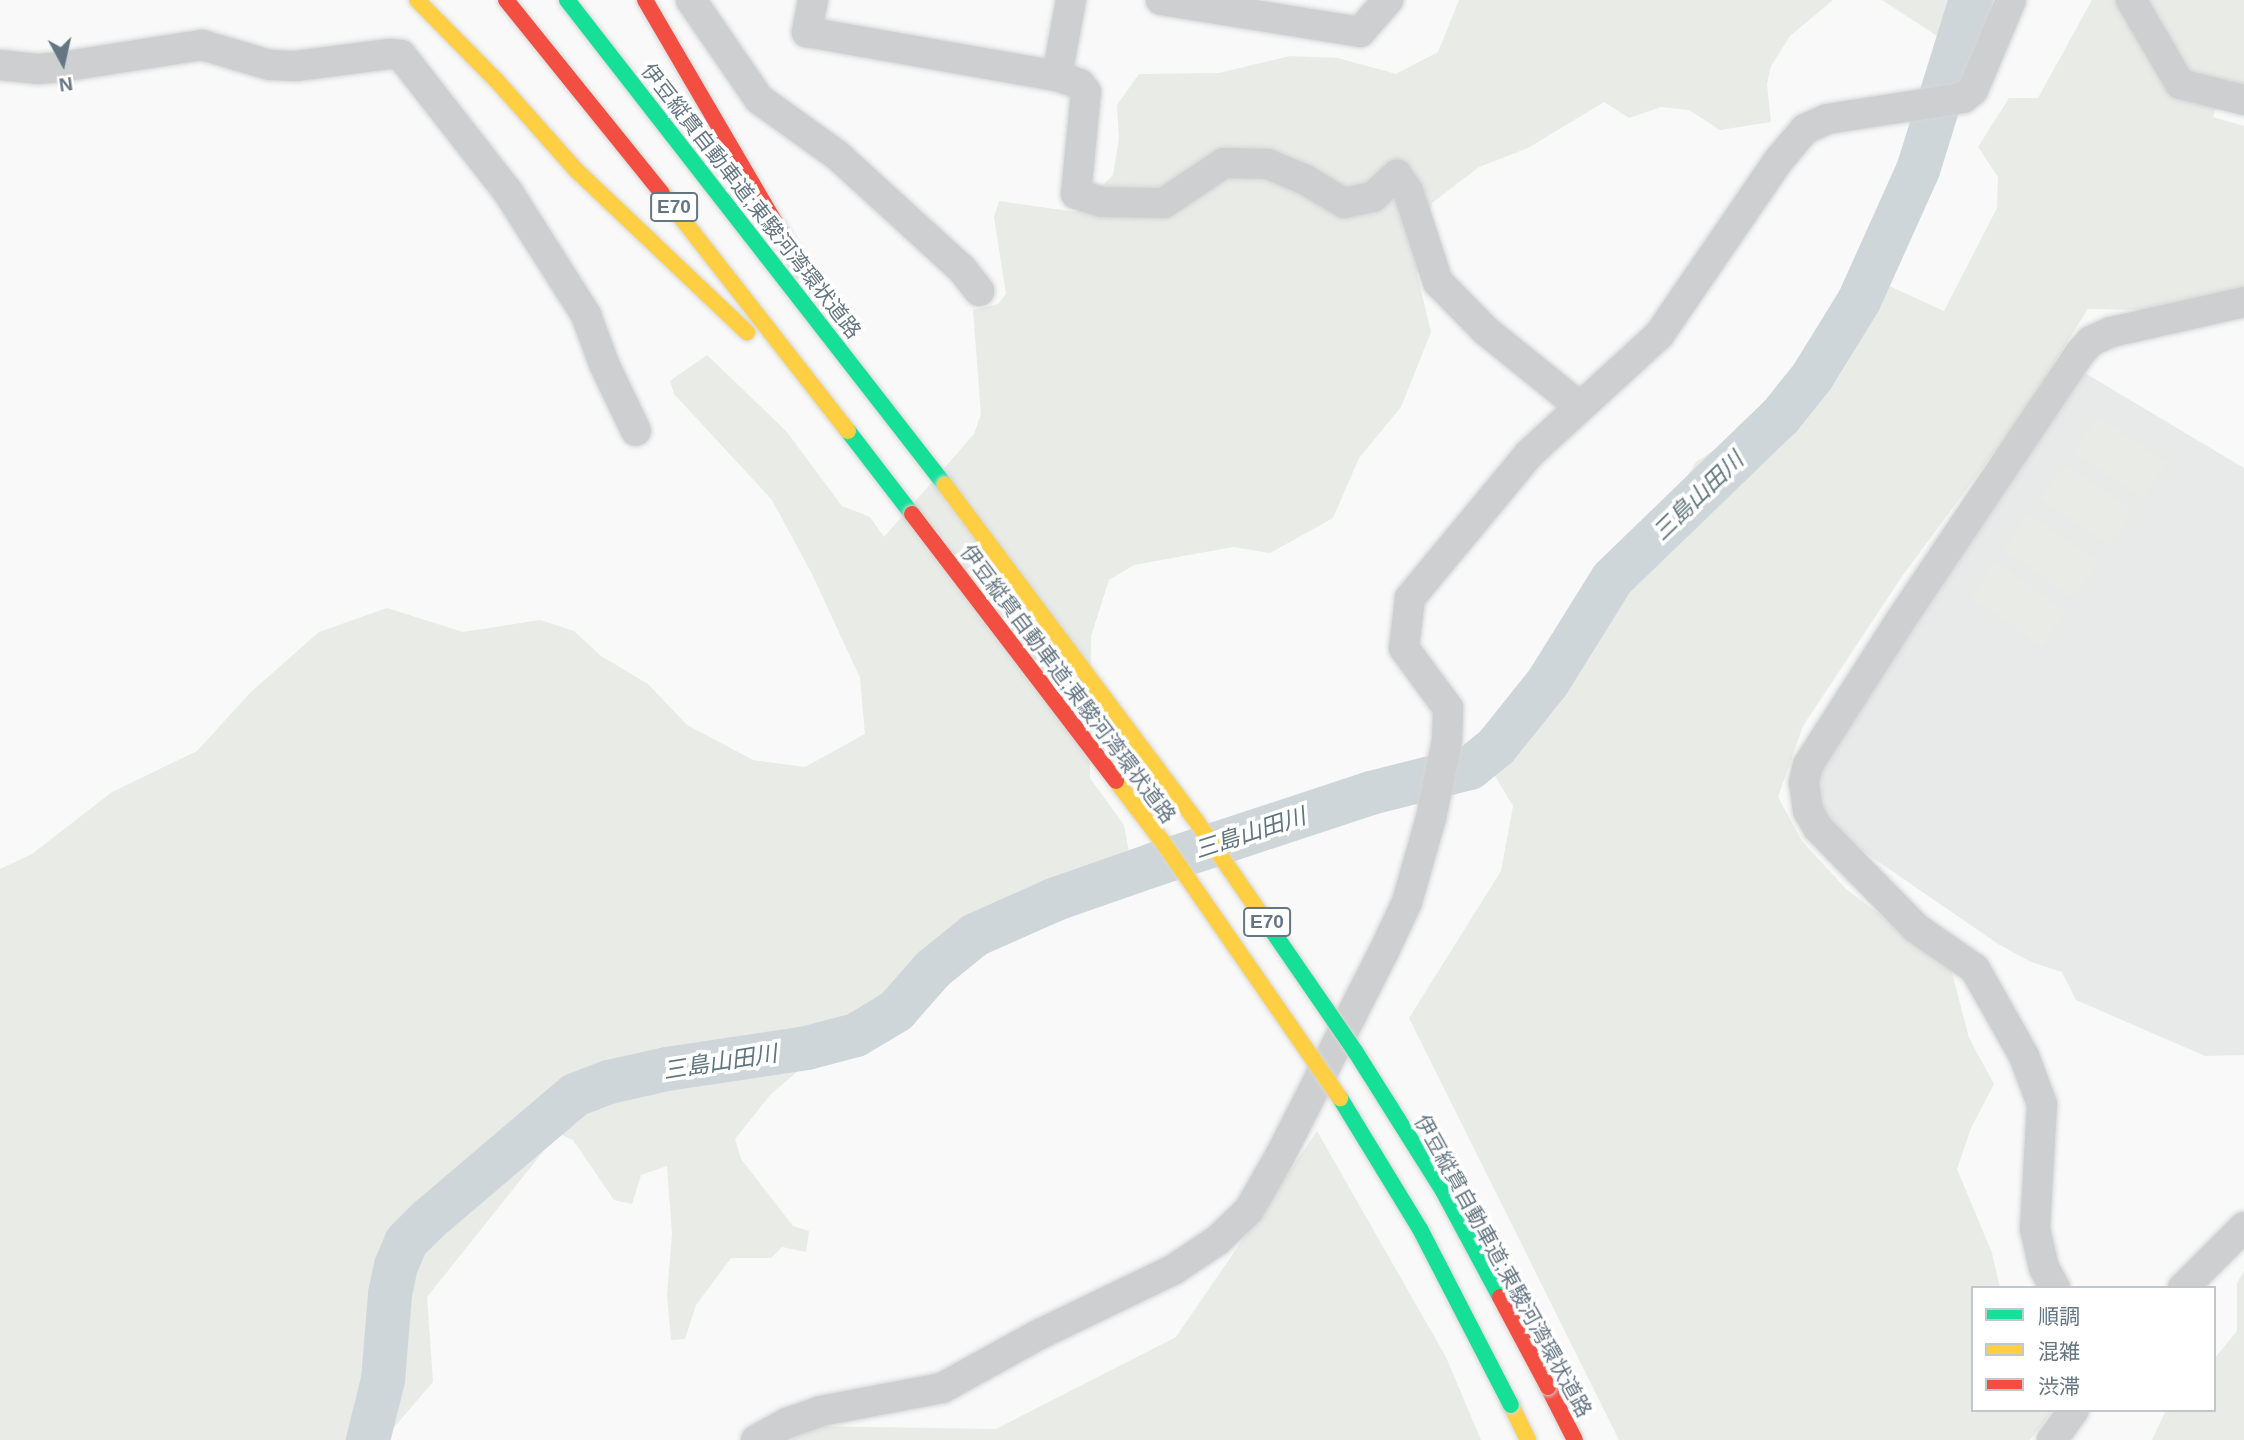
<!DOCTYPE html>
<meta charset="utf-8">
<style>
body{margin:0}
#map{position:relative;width:2244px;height:1440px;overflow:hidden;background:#f9f9f9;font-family:Helvetica,"Noto Sans JP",sans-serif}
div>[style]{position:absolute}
.built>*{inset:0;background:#e8e9e9}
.green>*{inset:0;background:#e8ebe6;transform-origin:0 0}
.river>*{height:44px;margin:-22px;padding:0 22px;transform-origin:22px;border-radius:22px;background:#ced6d9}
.roads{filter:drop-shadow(0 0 2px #d5d6d6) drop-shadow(0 0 2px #d5d6d6)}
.street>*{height:30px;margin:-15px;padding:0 15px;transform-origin:15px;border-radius:15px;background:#cecfd0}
.fast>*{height:16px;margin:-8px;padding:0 8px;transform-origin:8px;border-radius:8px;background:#16e098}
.slow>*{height:16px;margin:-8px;padding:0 8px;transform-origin:8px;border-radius:8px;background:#ffcf43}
.jam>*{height:16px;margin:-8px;padding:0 8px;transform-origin:8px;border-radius:8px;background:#f24e42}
.bridges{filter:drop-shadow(0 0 2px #d5d6d6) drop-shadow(0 0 2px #d5d6d6)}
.fast-bridge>*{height:16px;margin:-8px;padding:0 8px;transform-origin:8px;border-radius:8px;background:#16e098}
.slow-bridge>*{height:16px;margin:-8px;padding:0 8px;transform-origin:8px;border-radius:8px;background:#ffcf43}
.jam-bridge>*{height:16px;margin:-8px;padding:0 8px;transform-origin:8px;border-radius:8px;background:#f24e42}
span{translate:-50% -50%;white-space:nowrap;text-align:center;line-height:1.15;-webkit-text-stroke:7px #fff;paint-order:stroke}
.shield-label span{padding:2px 5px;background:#fff;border:2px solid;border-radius:5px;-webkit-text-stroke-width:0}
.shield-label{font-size:19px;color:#657683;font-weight:700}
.street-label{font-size:21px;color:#657683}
.water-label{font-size:23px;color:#60757c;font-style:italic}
.legend{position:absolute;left:1971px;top:1286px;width:245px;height:126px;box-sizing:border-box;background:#fff;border:2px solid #c1c8cd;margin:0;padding:9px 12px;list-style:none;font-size:21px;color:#657683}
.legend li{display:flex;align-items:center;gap:14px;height:35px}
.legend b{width:35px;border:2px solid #c1c8cd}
.north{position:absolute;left:28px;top:28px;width:70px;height:70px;-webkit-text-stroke:5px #fff;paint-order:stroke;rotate:172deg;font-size:19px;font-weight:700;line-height:28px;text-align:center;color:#657683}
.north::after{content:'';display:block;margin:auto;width:24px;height:32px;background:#657683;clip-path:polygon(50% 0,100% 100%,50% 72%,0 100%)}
</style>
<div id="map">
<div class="built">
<i style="clip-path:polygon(2085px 373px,2244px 468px,2244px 1055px,2205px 1056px,2076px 1000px,2062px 972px,2031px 962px,1998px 944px,1863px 851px,1840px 831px,1816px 798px,1816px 782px,1830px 749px)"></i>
</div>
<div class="green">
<i style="clip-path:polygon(1459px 0,1833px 0,1790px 36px,1771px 66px,1767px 84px,1771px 122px,1720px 130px,1689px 110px,1661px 107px,1629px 118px,1604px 102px,1528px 148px,1479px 167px,1432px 203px,1419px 242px,1417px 274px,1431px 332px,1401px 407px,1359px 458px,1333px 518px,1270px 553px,1233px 547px,1134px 565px,1109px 580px,1091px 636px,1090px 778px,1124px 825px,1129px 853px,1105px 865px,1075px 871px,1028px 908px,899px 985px,771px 1094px,735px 1139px,741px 1159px,793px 1226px,809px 1231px,806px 1252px,782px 1247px,771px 1258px,731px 1258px,696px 1305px,685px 1339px,671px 1340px,667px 1295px,672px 1234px,667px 1166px,641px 1175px,632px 1204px,614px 1200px,573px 1140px,558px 1133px,427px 1297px,433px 1382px,383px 1440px,0 1440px,0 869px,32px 854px,112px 792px,197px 751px,251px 692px,319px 632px,387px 608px,463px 632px,540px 620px,574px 631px,601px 656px,648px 684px,687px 725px,753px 760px,805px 767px,865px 734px,860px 678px,812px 574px,772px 500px,674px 394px,670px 381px,707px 355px,786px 431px,842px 506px,870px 517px,884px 537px,974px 434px,981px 414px,973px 310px,998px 304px,1006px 294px,994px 217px,999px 201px,1076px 212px,1113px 175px,1119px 139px,1117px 105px,1139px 74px,1219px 73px,1290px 56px,1338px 58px,1396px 74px,1438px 52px)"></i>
<i style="clip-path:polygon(1882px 0,1954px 0,1940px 38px)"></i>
<i style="clip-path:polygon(2092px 0,2244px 0,2244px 89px,2224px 82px,2213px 117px,2244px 126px,2244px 287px,2142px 310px,2088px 309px,2017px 421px,1903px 575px,1803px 726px,1778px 797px,1802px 841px,1846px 889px,1951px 969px,1969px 1038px,1994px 1084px,1971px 1128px,1957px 1169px,1992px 1253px,2000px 1288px,1973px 1288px,1973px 1410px,2053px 1410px,2030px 1440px,1619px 1440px,1409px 1018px,1501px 871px,1513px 806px,1492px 771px,1546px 699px,1696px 462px,1815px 382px,1876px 280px,1944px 311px,1997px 208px,1998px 177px,1978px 147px,2009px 98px,2038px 98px)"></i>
<i style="left:2098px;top:416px;width:83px;height:43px;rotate:34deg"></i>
<i style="left:2064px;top:464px;width:84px;height:42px;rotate:34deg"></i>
<i style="left:2028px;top:514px;width:85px;height:44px;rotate:34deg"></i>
<i style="left:1996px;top:562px;width:86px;height:43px;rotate:35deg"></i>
<i style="clip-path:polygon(1317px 1131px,1446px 1357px,1481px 1440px,783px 1440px,809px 1426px,996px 1429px,1176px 1337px)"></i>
<i style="clip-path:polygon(2244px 1271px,2244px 1440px,2152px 1440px,2166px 1410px,2214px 1410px,2214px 1359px,2237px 1331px,2237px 1283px)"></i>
</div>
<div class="river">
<i style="left:368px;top:1440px;width:62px;rotate:-76deg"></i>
<i style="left:383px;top:1380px;width:86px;rotate:-85.3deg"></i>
<i style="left:390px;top:1294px;width:29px;rotate:-78deg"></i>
<i style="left:396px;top:1266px;width:26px;rotate:-67deg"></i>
<i style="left:406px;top:1242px;width:31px;rotate:-45deg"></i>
<i style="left:428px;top:1220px;width:193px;rotate:-40.4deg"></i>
<i style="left:575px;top:1095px;width:36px;rotate:-21deg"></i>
<i style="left:609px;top:1082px;width:59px;rotate:-12.6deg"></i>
<i style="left:667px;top:1069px;width:142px;rotate:-8.5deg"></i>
<i style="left:807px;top:1048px;width:51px;rotate:-14.9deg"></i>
<i style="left:856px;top:1035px;width:47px;rotate:-31deg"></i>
<i style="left:896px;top:1011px;width:56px;rotate:-48.6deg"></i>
<i style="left:933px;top:969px;width:54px;rotate:-39deg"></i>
<i style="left:975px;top:935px;width:89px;rotate:-24deg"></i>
<i style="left:1056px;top:899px;width:103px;rotate:-19.3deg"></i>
<i style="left:1153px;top:865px;width:230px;rotate:-18.3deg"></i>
<i style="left:1371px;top:793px;width:102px;rotate:-14.2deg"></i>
<i style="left:1470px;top:768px;width:33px;rotate:-39deg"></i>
<i style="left:1496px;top:747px;width:83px;rotate:-51.3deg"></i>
<i style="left:1548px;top:682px;width:121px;rotate:-58.1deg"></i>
<i style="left:1612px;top:579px;width:233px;rotate:-44deg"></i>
<i style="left:1780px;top:417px;width:51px;rotate:-51.3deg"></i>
<i style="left:1812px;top:377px;width:89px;rotate:-58.3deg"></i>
<i style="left:1859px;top:301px;width:144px;rotate:-65.8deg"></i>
<i style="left:1918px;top:170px;width:178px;rotate:-72.7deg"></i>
</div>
<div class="roads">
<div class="street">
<i style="left:691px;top:0;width:120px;rotate:55.5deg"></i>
<i style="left:759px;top:99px;width:96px;rotate:35.7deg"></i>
<i style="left:837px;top:155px;width:169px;rotate:42.4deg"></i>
<i style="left:962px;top:269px;width:28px;rotate:52deg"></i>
<i style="left:813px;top:0;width:33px;rotate:101deg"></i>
<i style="left:807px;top:32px;width:254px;rotate:10deg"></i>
<i style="left:1057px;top:76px;width:77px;rotate:-79.6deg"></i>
<i style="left:1161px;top:0;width:202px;rotate:9.1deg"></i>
<i style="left:1360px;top:32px;width:43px;rotate:-48.8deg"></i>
<i style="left:2131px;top:0;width:97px;rotate:59.7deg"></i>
<i style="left:2180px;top:84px;width:66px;rotate:14deg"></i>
<i style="left:0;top:65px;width:38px;rotate:6deg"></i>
<i style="left:38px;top:69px;width:23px;rotate:-5deg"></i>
<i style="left:61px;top:67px;width:143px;rotate:-8.9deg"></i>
<i style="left:202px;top:45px;width:71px;rotate:16.4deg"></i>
<i style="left:270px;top:65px;width:26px;rotate:2deg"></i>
<i style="left:296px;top:66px;width:95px;rotate:-7.3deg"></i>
<i style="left:390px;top:54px;width:11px;rotate:5deg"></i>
<i style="left:401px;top:55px;width:174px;rotate:52deg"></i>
<i style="left:508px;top:192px;width:146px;rotate:57.6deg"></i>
<i style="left:586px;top:315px;width:52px;rotate:69.8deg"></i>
<i style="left:604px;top:364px;width:74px;rotate:64.5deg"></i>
<i style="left:1057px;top:76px;width:24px;rotate:19deg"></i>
<i style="left:1080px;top:84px;width:10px;rotate:53deg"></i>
<i style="left:1086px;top:92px;width:102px;rotate:95.6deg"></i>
<i style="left:1076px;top:194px;width:27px;rotate:17deg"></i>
<i style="left:1102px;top:202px;width:62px;rotate:0.9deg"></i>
<i style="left:1164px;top:203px;width:72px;rotate:-33.7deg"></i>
<i style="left:1224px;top:163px;width:44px;rotate:1.3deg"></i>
<i style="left:1268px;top:164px;width:39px;rotate:23deg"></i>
<i style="left:1304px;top:179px;width:47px;rotate:31deg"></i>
<i style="left:1344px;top:203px;width:30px;rotate:-12deg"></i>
<i style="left:1373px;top:197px;width:33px;rotate:-43deg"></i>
<i style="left:1397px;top:175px;width:19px;rotate:55deg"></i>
<i style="left:1408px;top:191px;width:96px;rotate:71.8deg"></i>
<i style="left:1438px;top:282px;width:67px;rotate:45.6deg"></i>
<i style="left:1485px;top:330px;width:122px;rotate:39deg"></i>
<i style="left:2055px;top:1288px;width:23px;rotate:-119deg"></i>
<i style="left:2044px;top:1268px;width:40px;rotate:-103deg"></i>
<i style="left:2035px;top:1229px;width:125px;rotate:-86.8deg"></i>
<i style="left:2042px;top:1104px;width:51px;rotate:-110.6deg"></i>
<i style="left:2024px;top:1056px;width:100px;rotate:-119.4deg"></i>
<i style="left:1975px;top:969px;width:72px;rotate:-145.2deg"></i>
<i style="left:1916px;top:928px;width:140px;rotate:-134.4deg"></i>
<i style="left:1818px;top:828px;width:20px;rotate:-120deg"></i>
<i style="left:1808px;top:811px;width:29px;rotate:-98deg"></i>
<i style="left:1804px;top:782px;width:17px;rotate:-77deg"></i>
<i style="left:1808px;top:765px;width:167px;rotate:-57.4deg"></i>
<i style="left:1898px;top:624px;width:326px;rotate:-56.1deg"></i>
<i style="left:2080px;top:353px;width:16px;rotate:-47deg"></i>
<i style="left:2091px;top:341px;width:22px;rotate:-24deg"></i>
<i style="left:2111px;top:332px;width:136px;rotate:-12.7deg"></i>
<i style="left:2183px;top:1288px;width:86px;rotate:-45deg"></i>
<i style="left:756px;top:1440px;width:35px;rotate:-29deg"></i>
<i style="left:787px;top:1423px;width:36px;rotate:-19deg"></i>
<i style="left:821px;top:1411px;width:123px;rotate:-10.8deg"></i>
<i style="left:942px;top:1388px;width:112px;rotate:-28.9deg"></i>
<i style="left:1040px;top:1334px;width:148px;rotate:-25.7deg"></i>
<i style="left:1173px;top:1270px;width:54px;rotate:-33.7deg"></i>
<i style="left:1218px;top:1240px;width:43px;rotate:-44.1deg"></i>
<i style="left:1249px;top:1210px;width:62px;rotate:-60.1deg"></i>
<i style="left:1280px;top:1156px;width:232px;rotate:-63.1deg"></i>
<i style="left:1385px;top:949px;width:52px;rotate:-64.9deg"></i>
<i style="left:1407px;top:902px;width:87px;rotate:-74.1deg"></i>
<i style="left:1431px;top:818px;width:79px;rotate:-78.3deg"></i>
<i style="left:1447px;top:741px;width:33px;rotate:-88deg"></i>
<i style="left:1448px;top:708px;width:74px;rotate:-126.3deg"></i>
<i style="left:1404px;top:648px;width:50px;rotate:-83.2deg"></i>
<i style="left:1410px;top:598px;width:187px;rotate:-50.4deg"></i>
<i style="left:1529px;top:454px;width:176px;rotate:-42.5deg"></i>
<i style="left:1659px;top:335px;width:212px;rotate:-55.6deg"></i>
<i style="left:1779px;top:160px;width:40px;rotate:-50deg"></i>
<i style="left:1805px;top:129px;width:24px;rotate:-24deg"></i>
<i style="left:1827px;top:119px;width:138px;rotate:-8.8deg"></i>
<i style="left:1963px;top:98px;width:13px;rotate:-39deg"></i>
<i style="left:1973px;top:90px;width:98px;rotate:-67.1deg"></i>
<i style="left:2052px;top:1440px;width:37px;rotate:-54deg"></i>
</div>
<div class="fast">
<i style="left:567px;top:0;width:615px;rotate:52.07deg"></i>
<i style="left:848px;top:431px;width:105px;rotate:52.4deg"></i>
</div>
<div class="slow">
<i style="left:417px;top:0;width:114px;rotate:45.4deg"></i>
<i style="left:497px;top:81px;width:119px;rotate:48.4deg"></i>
<i style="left:576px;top:170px;width:236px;rotate:43.5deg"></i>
<i style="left:662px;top:193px;width:302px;rotate:52deg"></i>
<i style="left:1511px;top:1405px;width:39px;rotate:64deg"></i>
</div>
<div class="jam">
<i style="left:506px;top:0;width:248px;rotate:51.1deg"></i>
<i style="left:645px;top:0;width:311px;rotate:59.7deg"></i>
<i style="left:1548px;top:1387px;width:59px;rotate:63deg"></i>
</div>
</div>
<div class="bridges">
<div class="fast-bridge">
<i style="left:1267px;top:923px;width:155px;rotate:55.5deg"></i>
<i style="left:1355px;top:1051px;width:165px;rotate:57.8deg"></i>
<i style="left:1443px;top:1191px;width:120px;rotate:61.7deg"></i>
<i style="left:1340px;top:1098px;width:153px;rotate:58.6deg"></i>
<i style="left:1420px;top:1229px;width:198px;rotate:62.7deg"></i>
</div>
<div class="slow-bridge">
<i style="left:945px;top:485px;width:421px;rotate:53.2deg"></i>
<i style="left:1197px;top:822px;width:123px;rotate:55.3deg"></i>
<i style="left:1116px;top:781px;width:76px;rotate:52.5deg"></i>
<i style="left:1162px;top:841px;width:313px;rotate:55.3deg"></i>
</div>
<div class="jam-bridge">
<i style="left:912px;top:514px;width:336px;rotate:52.6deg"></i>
<i style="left:1500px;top:1297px;width:102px;rotate:61.9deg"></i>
</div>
</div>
<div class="shield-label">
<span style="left:674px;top:207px">E70</span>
<span style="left:1267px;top:922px">E70</span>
</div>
<div class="street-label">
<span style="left:751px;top:201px;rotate:52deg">伊豆縦貫自動車道;東駿河湾環状道路</span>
<span style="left:1068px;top:684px;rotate:53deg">伊豆縦貫自動車道;東駿河湾環状道路</span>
<span style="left:1503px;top:1266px;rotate:61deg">伊豆縦貫自動車道;東駿河湾環状道路</span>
</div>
<div class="water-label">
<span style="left:1698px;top:496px;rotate:-44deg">三島山田川</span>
<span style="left:1250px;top:833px;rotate:-18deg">三島山田川</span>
<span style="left:720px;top:1062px;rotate:-9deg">三島山田川</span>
</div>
<ul class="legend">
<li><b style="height:9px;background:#16e098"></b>順調</li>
<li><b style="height:9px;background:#ffcf43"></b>混雑</li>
<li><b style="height:9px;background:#f24e42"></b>渋滞</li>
</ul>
<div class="north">N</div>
</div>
